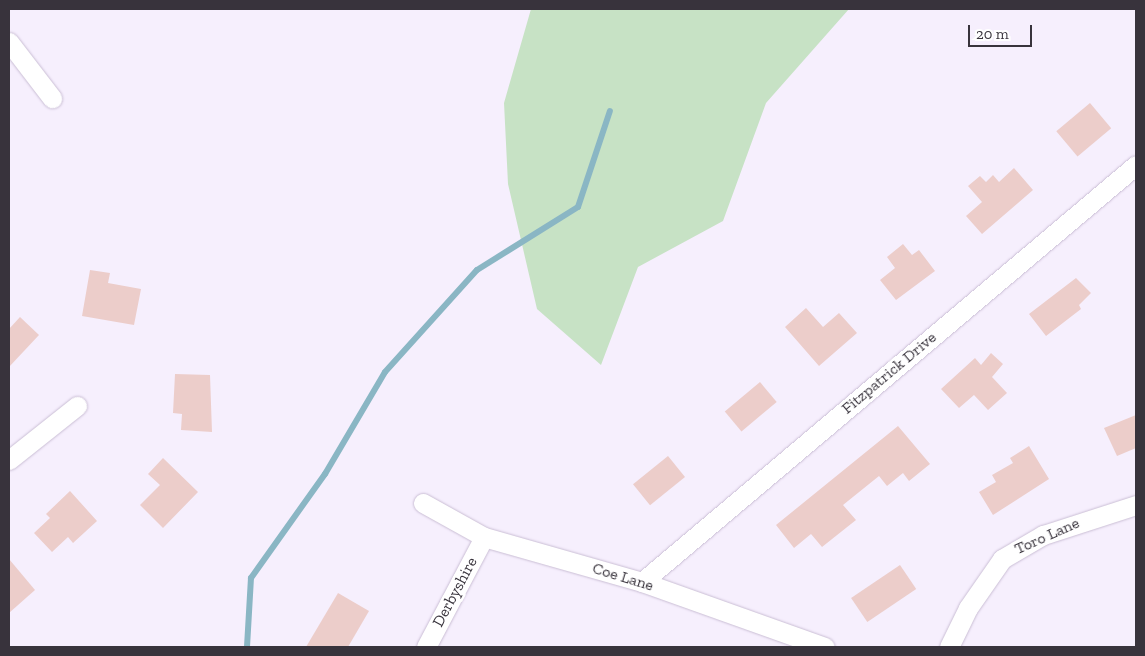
<!DOCTYPE html>
<style>
body{margin:0}
#map{position:relative;width:1145px;height:656px;overflow:hidden;background:#f6effd;font-family:"Zilla Slab",serif}
div>[style]{position:absolute}
.green>*{inset:0;background:#c7e2c5}
.stream>*{height:6px;margin:-3px;padding:0 3px;transform-origin:3px;border-radius:3px;background:#8ab6c4}
.building>*{inset:0;background:#eccdca;transform-origin:0 0}
.roads{filter:drop-shadow(0 0 1px #cabed5) drop-shadow(0 0 1px #cabed5)}
.minor>*{height:19px;margin:-9.5px;padding:0 9.5px;transform-origin:9.5px;border-radius:9.5px;background:#fff}
span{translate:-50% -50%;white-space:nowrap;text-align:center;line-height:1.15;-webkit-text-stroke:5px #fff;paint-order:stroke}
.street-label{font-size:16px;color:#38333c}
.frame{position:absolute;inset:0;border:10px solid #38333c;pointer-events:none}
.scale{position:absolute;left:968px;top:25px;width:64px;height:22px;box-sizing:border-box;border:2px solid #38333c;border-top:0;padding-left:6px;font-size:15px;line-height:18px;white-space:nowrap;color:#38333c;-webkit-text-stroke:4px #fff;paint-order:stroke}
</style>
<div id="map">
<div class="green">
<i style="clip-path:polygon(531px 9px,849px 9px,766px 103px,723px 221px,638px 267px,601px 365px,537px 309px,508px 184px,504px 103px)"></i>
</div>
<div class="stream">
<i style="left:247px;top:647px;width:69px;rotate:-86.7deg"></i>
<i style="left:251px;top:578px;width:128px;rotate:-54.6deg"></i>
<i style="left:325px;top:474px;width:118px;rotate:-59.5deg"></i>
<i style="left:385px;top:372px;width:137px;rotate:-48deg"></i>
<i style="left:477px;top:270px;width:119px;rotate:-32deg"></i>
<i style="left:578px;top:207px;width:101px;rotate:-71.6deg"></i>
</div>
<div class="building">
<i style="left:1090px;top:103px;width:33px;height:44px;rotate:50deg"></i>
<i style="clip-path:polygon(1014px 168px,1033px 190px,982px 234px,966px 216px,982px 202px,968px 186px,980px 176px,986px 182px,993px 175px,999px 182px)"></i>
<i style="clip-path:polygon(903px 244px,912px 255px,919px 250px,935px 271px,896px 300px,880px 280px,895px 268px,887px 257px)"></i>
<i style="clip-path:polygon(90px 270px,110px 273px,108px 283px,141px 289px,134px 325px,82px 316px)"></i>
<i style="clip-path:polygon(1076px 278px,1091px 293px,1079px 305px,1081px 309px,1046px 336px,1029px 314px)"></i>
<i style="clip-path:polygon(806px 308px,823px 327px,839px 313px,857px 333px,819px 366px,785px 327px)"></i>
<i style="clip-path:polygon(20px 317px,39px 335px,9px 367px,9px 329px)"></i>
<i style="clip-path:polygon(991px 353px,1003px 364px,992px 377px,1007px 393px,988px 410px,974px 395px,959px 408px,941px 389px,975px 358px,981px 365px)"></i>
<i style="clip-path:polygon(175px 374px,210px 375px,212px 432px,181px 430px,182px 414px,173px 413px)"></i>
<i style="left:760px;top:382px;width:26px;height:46px;rotate:50deg"></i>
<i style="clip-path:polygon(1136px 415px,1136px 448px,1117px 456px,1104px 428px)"></i>
<i style="clip-path:polygon(898px 426px,930px 464px,909px 481px,903px 473px,887px 486px,879px 476px,843px 505px,856px 520px,822px 547px,811px 534px,794px 548px,776px 525px)"></i>
<i style="clip-path:polygon(1029px 446px,1049px 479px,993px 515px,979px 492px,996px 482px,992px 475px,1013px 463px,1010px 458px)"></i>
<i style="left:668px;top:456px;width:27px;height:45px;rotate:51deg"></i>
<i style="clip-path:polygon(163px 458px,198px 492px,163px 528px,140px 505px,160px 485px,148px 474px)"></i>
<i style="clip-path:polygon(70px 491px,97px 521px,73px 543px,68px 537px,52px 552px,34px 533px,50px 518px,46px 514px)"></i>
<i style="clip-path:polygon(9px 559px,35px 590px,9px 613px)"></i>
<i style="left:900px;top:565px;width:29px;height:59px;rotate:56deg"></i>
<i style="clip-path:polygon(338px 593px,369px 611px,348px 647px,306px 647px)"></i>
</div>
<div class="roads">
<div class="minor">
<i style="left:9px;top:42px;width:71px;rotate:52.5deg"></i>
<i style="left:9px;top:460px;width:87px;rotate:-38.5deg"></i>
<i style="left:423px;top:503px;width:70px;rotate:29.1deg"></i>
<i style="left:484px;top:537px;width:164px;rotate:15.9deg"></i>
<i style="left:642px;top:582px;width:194px;rotate:19.6deg"></i>
<i style="left:642px;top:582px;width:646px;rotate:-40.17deg"></i>
<i style="left:426px;top:647px;width:124px;rotate:-62.2deg"></i>
<i style="left:949px;top:647px;width:43px;rotate:-64deg"></i>
<i style="left:968px;top:608px;width:60px;rotate:-55.2deg"></i>
<i style="left:1002px;top:559px;width:48px;rotate:-30.3deg"></i>
<i style="left:1043px;top:535px;width:98px;rotate:-17.9deg"></i>
</div>
</div>
<div class="street-label">
<span style="left:889px;top:373px;rotate:-40deg">Fitzpatrick Drive</span>
<span style="left:1047px;top:536px;rotate:-24deg">Toro Lane</span>
<span style="left:623px;top:577px;rotate:17deg">Coe Lane</span>
<span style="left:455px;top:592px;rotate:-62deg">Derbyshire</span>
</div>
<div class="frame"></div>
<div class="scale">20 m</div>
</div>
